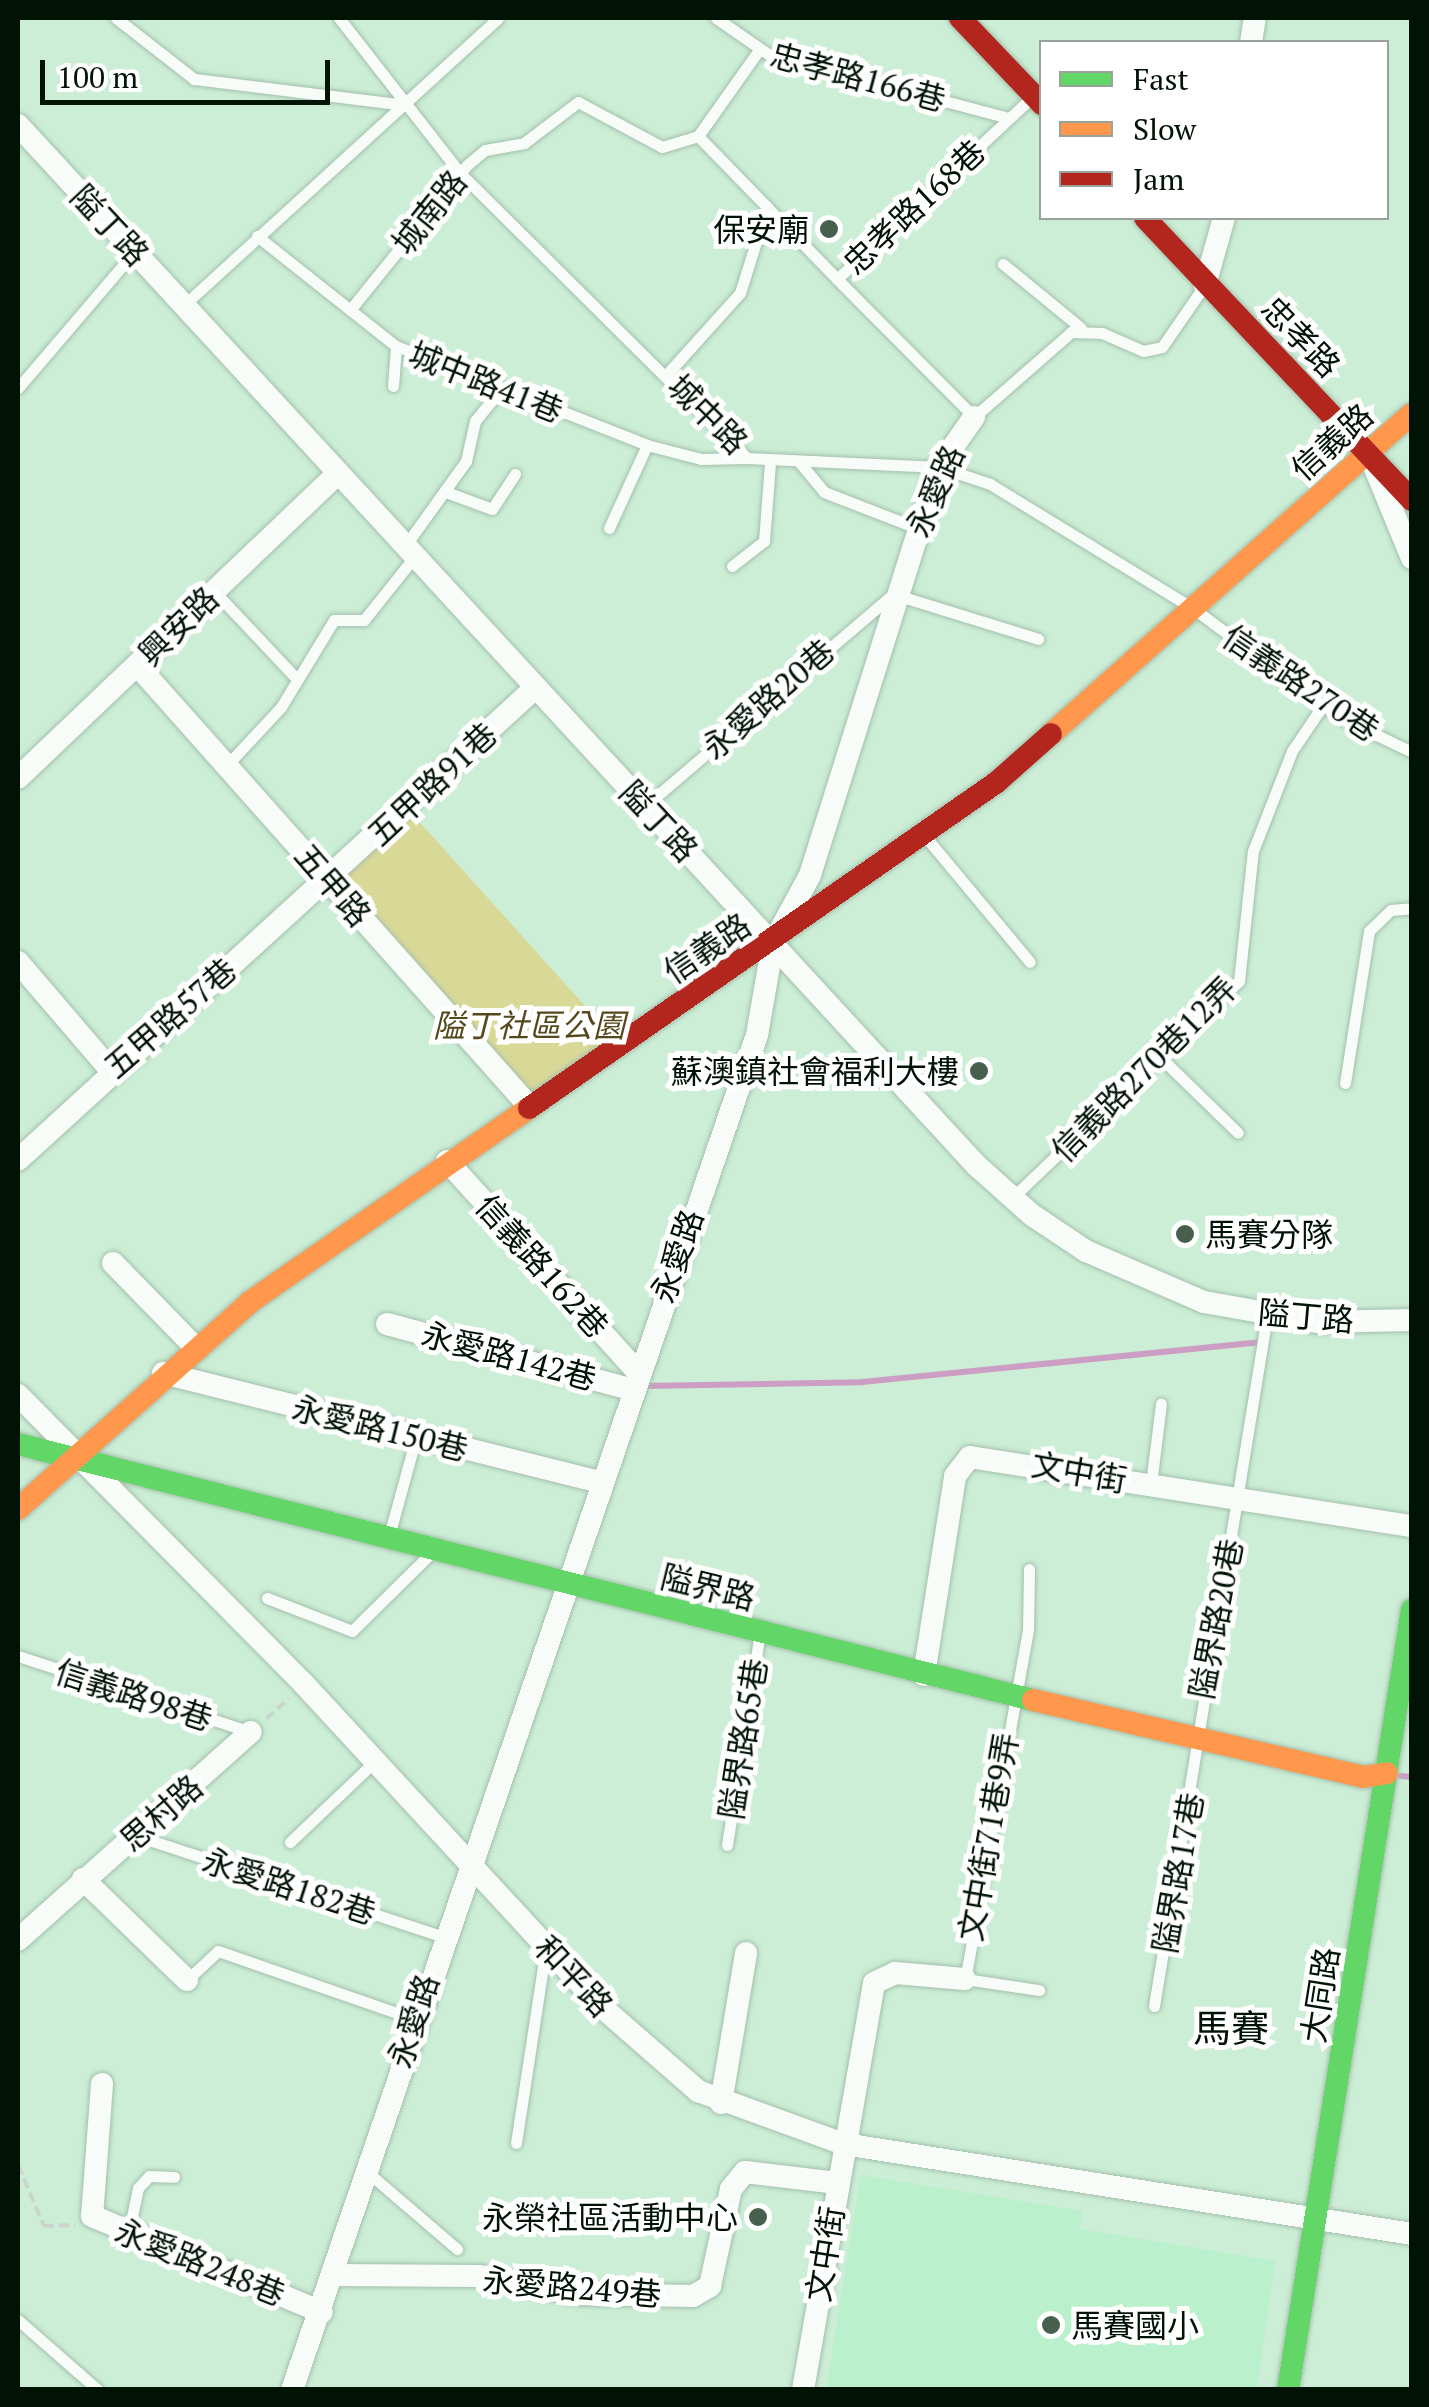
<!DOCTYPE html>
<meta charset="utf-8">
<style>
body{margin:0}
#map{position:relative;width:1429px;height:2407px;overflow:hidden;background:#cceed6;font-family:"PT Serif","Noto Sans TC",serif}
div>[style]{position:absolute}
.built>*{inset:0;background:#baf0cb}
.green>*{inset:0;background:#d9d997;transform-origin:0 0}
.stream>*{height:6px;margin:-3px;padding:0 3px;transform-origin:3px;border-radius:3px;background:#cc9ec4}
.path>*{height:4px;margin-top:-2px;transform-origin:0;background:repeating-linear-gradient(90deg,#cbd4ce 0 10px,transparent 0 15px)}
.roads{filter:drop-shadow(0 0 2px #a4bfac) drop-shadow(0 0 2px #a4bfac)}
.lane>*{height:11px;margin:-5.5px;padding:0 5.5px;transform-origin:5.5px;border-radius:5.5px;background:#f7fcf9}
.street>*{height:22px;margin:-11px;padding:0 11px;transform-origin:11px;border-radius:11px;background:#f7fcf9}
.fast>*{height:22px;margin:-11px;padding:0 11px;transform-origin:11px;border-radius:11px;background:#63d668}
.slow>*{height:22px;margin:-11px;padding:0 11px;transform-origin:11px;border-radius:11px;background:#ff974d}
.jam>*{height:22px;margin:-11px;padding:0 11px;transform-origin:11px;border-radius:11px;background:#b3261e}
.dots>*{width:28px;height:28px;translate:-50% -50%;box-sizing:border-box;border:5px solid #fff;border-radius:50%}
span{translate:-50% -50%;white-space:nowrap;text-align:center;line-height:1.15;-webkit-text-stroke:10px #fff;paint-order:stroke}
.street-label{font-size:32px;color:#001305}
.poi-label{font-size:32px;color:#001305}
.right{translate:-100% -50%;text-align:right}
.left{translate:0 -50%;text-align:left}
.park-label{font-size:32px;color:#54481c;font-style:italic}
.quarter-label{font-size:38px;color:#001305}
.frame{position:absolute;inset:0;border:20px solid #001305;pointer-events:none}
.legend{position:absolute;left:1039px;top:40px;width:350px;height:180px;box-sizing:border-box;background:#fff;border:2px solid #99a19b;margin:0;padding:12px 18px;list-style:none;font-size:30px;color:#001305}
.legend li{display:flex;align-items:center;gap:20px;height:50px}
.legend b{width:50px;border:2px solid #99a19b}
.scale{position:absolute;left:40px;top:60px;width:290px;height:45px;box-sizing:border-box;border:5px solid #001305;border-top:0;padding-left:12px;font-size:30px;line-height:35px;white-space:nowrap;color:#001305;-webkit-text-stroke:8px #fff;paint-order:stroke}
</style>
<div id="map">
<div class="built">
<i style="clip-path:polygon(861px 2175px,1082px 2211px,1080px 2229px,1275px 2261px,1257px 2389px,826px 2389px)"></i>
</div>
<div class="green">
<i style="left:406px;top:807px;width:319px;height:107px;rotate:48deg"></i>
</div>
<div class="stream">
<i style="left:643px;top:1386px;width:219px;rotate:-1deg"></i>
<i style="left:862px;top:1382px;width:402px;rotate:-5.7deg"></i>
<i style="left:1401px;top:1776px;width:11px;rotate:5deg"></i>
</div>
<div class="path">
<i style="left:266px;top:1719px;width:31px;rotate:-42deg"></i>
<i style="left:18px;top:2165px;width:66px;rotate:66.9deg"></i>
<i style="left:44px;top:2226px;width:31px;rotate:-2deg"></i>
</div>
<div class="roads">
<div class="lane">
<i style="left:116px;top:18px;width:99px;rotate:38deg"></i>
<i style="left:194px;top:79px;width:214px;rotate:7deg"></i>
<i style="left:339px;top:18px;width:198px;rotate:52deg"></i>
<i style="left:461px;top:174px;width:403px;rotate:44.8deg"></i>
<i style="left:747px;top:458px;width:192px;rotate:2.7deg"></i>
<i style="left:939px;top:467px;width:54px;rotate:18.4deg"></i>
<i style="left:990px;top:484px;width:239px;rotate:31.5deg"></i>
<i style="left:1194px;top:609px;width:181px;rotate:36.7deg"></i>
<i style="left:1339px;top:717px;width:81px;rotate:25.6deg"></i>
<i style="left:716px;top:18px;width:63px;rotate:34.7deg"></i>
<i style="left:768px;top:54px;width:249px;rotate:14.9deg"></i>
<i style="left:698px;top:136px;width:105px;rotate:-54.7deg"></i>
<i style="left:257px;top:236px;width:177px;rotate:38.4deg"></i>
<i style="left:396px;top:346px;width:270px;rotate:21.5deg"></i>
<i style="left:647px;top:445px;width:56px;rotate:14.5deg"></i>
<i style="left:701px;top:459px;width:46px;rotate:-1.2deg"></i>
<i style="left:1003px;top:264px;width:101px;rotate:39.4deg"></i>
<i style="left:837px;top:279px;width:194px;rotate:45.2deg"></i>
<i style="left:974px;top:417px;width:129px;rotate:-41.2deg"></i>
<i style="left:1071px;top:332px;width:31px;rotate:2deg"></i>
<i style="left:1102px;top:333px;width:45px;rotate:23.7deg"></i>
<i style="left:1143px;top:351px;width:19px;rotate:-12deg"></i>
<i style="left:1162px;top:347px;width:74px;rotate:-55.5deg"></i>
<i style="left:184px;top:305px;width:425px;rotate:-42.4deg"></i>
<i style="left:350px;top:310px;width:186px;rotate:-51.1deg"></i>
<i style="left:467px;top:165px;width:23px;rotate:-40deg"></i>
<i style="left:485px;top:150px;width:40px;rotate:-10deg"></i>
<i style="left:524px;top:143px;width:68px;rotate:-37.2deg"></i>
<i style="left:578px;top:102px;width:95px;rotate:28.2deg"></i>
<i style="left:662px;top:147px;width:38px;rotate:-17deg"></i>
<i style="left:698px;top:136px;width:99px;rotate:45.8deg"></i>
<i style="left:667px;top:374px;width:109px;rotate:-48deg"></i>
<i style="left:740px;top:293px;width:90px;rotate:-72.6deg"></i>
<i style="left:767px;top:207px;width:100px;rotate:45.8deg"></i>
<i style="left:837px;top:279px;width:265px;rotate:-43deg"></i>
<i style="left:393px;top:386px;width:40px;rotate:-85.7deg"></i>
<i style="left:18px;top:388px;width:179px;rotate:-49.5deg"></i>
<i style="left:800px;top:463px;width:38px;rotate:50deg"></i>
<i style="left:824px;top:492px;width:100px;rotate:21.2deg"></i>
<i style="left:446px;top:492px;width:49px;rotate:20.3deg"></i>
<i style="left:492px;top:509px;width:42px;rotate:-56.7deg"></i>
<i style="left:609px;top:528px;width:91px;rotate:-65.4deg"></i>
<i style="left:405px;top:546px;width:105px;rotate:-54.3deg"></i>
<i style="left:466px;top:461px;width:41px;rotate:-77.3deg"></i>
<i style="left:475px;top:421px;width:40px;rotate:-51deg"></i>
<i style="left:732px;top:566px;width:41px;rotate:-38deg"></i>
<i style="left:764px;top:541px;width:78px;rotate:-85.6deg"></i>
<i style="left:214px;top:591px;width:117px;rotate:46.7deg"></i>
<i style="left:227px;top:765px;width:79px;rotate:-47deg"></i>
<i style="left:281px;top:707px;width:102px;rotate:-58.7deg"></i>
<i style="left:334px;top:620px;width:30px"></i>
<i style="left:364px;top:620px;width:82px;rotate:-51.4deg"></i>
<i style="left:645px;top:806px;width:326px;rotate:-40.5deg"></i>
<i style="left:893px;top:594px;width:152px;rotate:17.2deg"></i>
<i style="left:924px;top:835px;width:165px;rotate:50.2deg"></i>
<i style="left:1161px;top:1058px;width:107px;rotate:44.2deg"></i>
<i style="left:1345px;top:1083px;width:154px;rotate:-81deg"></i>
<i style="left:1369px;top:931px;width:30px;rotate:-44deg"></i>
<i style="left:1391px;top:910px;width:21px;rotate:-5deg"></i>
<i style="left:1012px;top:1198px;width:314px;rotate:-43.7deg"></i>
<i style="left:1239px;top:981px;width:131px;rotate:-83.9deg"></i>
<i style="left:1253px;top:851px;width:107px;rotate:-68.7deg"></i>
<i style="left:1292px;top:751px;width:55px;rotate:-56deg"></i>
<i style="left:1151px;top:1484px;width:81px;rotate:-82.9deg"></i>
<i style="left:389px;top:1536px;width:103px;rotate:-74.7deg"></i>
<i style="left:1029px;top:1569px;width:61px;rotate:90.9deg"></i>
<i style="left:1028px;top:1630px;width:355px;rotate:100.2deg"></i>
<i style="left:965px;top:1979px;width:75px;rotate:8.5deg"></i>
<i style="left:267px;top:1598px;width:91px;rotate:21.2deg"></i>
<i style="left:352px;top:1631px;width:110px;rotate:-44.6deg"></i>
<i style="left:18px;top:1656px;width:245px;rotate:18.1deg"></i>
<i style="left:137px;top:1836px;width:320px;rotate:18.2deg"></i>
<i style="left:290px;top:1842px;width:116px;rotate:-43.6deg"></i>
<i style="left:727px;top:1845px;width:215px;rotate:-81.2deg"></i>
<i style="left:187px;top:1980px;width:42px;rotate:-43.1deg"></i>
<i style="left:218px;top:1951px;width:205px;rotate:19.1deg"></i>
<i style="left:1154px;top:2006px;width:699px;rotate:-80.7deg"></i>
<i style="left:516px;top:2143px;width:199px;rotate:-81.3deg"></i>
<i style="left:366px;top:2171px;width:120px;rotate:40.6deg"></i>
<i style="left:129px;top:2231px;width:44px;rotate:-78.2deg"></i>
<i style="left:138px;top:2188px;width:16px;rotate:-47deg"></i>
<i style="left:149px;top:2176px;width:25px;rotate:2deg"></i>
<i style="left:18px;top:2320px;width:106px;rotate:41.2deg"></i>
</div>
<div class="street">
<i style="left:1251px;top:42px;width:24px;rotate:-81deg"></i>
<i style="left:18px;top:125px;width:1414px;rotate:47.35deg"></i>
<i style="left:976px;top:1165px;width:75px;rotate:41.8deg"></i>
<i style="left:1032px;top:1215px;width:65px;rotate:33.7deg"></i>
<i style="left:1086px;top:1251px;width:129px;rotate:23.4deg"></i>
<i style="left:1204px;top:1302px;width:116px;rotate:10deg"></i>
<i style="left:1318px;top:1322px;width:94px;rotate:-1.2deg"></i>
<i style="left:1205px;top:285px;width:70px;rotate:-74.2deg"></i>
<i style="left:1374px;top:466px;width:100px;rotate:67.6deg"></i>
<i style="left:137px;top:665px;width:589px;rotate:48.37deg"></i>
<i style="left:18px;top:778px;width:442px;rotate:-43.6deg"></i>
<i style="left:18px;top:962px;width:140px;rotate:49.4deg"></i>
<i style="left:18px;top:1160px;width:700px;rotate:-42.39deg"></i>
<i style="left:447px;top:1161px;width:283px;rotate:47.9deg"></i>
<i style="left:113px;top:1263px;width:116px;rotate:45.7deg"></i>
<i style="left:387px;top:1324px;width:252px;rotate:15deg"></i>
<i style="left:163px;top:1373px;width:447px;rotate:14deg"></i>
<i style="left:18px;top:1395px;width:407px;rotate:45.3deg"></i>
<i style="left:304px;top:1684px;width:442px;rotate:47.3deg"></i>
<i style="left:604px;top:2009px;width:125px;rotate:41.1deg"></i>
<i style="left:698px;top:2091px;width:155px;rotate:20deg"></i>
<i style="left:844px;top:2144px;width:575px;rotate:9deg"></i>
<i style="left:924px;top:1675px;width:201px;rotate:-81.1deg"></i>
<i style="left:955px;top:1476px;width:24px;rotate:-52deg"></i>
<i style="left:970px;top:1457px;width:447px;rotate:8.9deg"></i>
<i style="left:83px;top:1879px;width:145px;rotate:44.2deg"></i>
<i style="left:18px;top:1940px;width:312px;rotate:-41.8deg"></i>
<i style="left:102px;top:2084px;width:132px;rotate:94.3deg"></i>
<i style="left:92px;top:2216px;width:249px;rotate:22.7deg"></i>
<i style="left:721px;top:2103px;width:152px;rotate:-80.5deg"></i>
<i style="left:336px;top:2275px;width:143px;rotate:0.4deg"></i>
<i style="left:479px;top:2276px;width:103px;rotate:10.1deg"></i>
<i style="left:580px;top:2294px;width:113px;rotate:1deg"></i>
<i style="left:693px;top:2296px;width:20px;rotate:-30deg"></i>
<i style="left:710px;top:2286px;width:99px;rotate:-77.8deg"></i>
<i style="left:731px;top:2189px;width:22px;rotate:-51deg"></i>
<i style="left:745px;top:2172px;width:93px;rotate:6.8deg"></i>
<i style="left:292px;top:2390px;width:1433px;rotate:-71.06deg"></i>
<i style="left:757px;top:1035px;width:93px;rotate:-80.1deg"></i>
<i style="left:773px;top:943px;width:77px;rotate:-61.4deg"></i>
<i style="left:810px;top:875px;width:428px;rotate:-72.5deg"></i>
<i style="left:939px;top:467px;width:61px;rotate:-55deg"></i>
<i style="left:803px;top:2390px;width:413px;rotate:-80.1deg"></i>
<i style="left:874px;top:1983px;width:23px;rotate:-25deg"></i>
<i style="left:895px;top:1973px;width:70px;rotate:4.9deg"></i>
</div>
<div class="fast">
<i style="left:18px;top:1444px;width:1047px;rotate:14.16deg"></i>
<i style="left:1288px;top:2390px;width:790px;rotate:-80.97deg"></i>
</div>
<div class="slow">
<i style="left:1051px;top:734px;width:482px;rotate:-41.6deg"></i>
<i style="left:18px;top:1509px;width:311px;rotate:-41.7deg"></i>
<i style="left:250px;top:1302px;width:340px;rotate:-34.8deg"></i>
<i style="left:1033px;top:1700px;width:339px;rotate:13.1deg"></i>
<i style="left:1363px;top:1777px;width:24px;rotate:-9deg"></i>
</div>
<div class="jam">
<i style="left:960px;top:18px;width:119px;rotate:46.4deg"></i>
<i style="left:1145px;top:218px;width:388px;rotate:46.6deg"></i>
<i style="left:529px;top:1108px;width:570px;rotate:-34.86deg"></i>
<i style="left:997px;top:782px;width:72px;rotate:-41.6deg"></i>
</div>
</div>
<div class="dots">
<i style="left:829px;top:229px;background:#47604e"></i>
<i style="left:979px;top:1071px;background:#47604e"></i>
<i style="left:1185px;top:1234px;background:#47604e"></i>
<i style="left:758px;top:2217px;background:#47604e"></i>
<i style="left:1051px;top:2325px;background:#47604e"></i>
</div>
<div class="street-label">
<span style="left:858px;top:77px;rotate:15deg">忠孝路166巷</span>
<span style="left:914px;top:207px;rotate:-43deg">忠孝路168巷</span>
<span style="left:429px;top:212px;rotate:-51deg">城南路</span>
<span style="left:110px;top:225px;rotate:47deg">隘丁路</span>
<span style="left:1301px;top:337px;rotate:46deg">忠孝路</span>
<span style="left:486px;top:382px;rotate:22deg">城中路41巷</span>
<span style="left:708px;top:414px;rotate:45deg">城中路</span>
<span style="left:1332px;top:442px;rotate:-42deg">信義路</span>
<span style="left:935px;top:491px;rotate:-66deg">永愛路</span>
<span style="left:178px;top:626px;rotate:-44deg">興安路</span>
<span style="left:1301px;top:683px;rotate:34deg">信義路270巷</span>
<span style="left:768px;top:699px;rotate:-41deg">永愛路20巷</span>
<span style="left:432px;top:784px;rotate:-43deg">五甲路91巷</span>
<span style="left:659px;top:821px;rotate:47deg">隘丁路</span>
<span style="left:333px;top:885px;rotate:49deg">五甲路</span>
<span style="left:707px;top:948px;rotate:-34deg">信義路</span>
<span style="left:170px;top:1018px;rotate:-41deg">五甲路57巷</span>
<span style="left:1144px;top:1069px;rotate:-45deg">信義路270巷12弄</span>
<span style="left:677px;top:1256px;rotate:-71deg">永愛路</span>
<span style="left:542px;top:1266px;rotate:48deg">信義路162巷</span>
<span style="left:1306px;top:1316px;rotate:5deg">隘丁路</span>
<span style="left:509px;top:1356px;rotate:15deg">永愛路142巷</span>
<span style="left:380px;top:1428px;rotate:14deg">永愛路150巷</span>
<span style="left:1079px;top:1472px;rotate:10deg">文中街</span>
<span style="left:708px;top:1587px;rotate:14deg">隘界路</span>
<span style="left:1216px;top:1619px;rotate:-79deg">隘界路20巷</span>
<span style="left:134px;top:1695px;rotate:18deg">信義路98巷</span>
<span style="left:743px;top:1739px;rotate:-81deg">隘界路65巷</span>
<span style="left:161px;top:1813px;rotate:-41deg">思村路</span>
<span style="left:988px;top:1837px;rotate:-80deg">文中街71巷9弄</span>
<span style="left:1178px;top:1873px;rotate:-80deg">隘界路17巷</span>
<span style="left:289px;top:1886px;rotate:18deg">永愛路182巷</span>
<span style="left:574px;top:1976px;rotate:47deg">和平路</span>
<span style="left:1320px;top:1995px;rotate:-81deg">大同路</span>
<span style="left:413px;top:2021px;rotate:-72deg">永愛路</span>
<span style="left:825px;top:2254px;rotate:-81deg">文中街</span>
<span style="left:200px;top:2262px;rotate:22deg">永愛路248巷</span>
<span style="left:572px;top:2287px;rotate:5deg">永愛路249巷</span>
</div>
<div class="poi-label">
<span class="right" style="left:809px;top:229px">保安廟</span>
<span class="right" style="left:959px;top:1071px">蘇澳鎮社會福利大樓</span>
<span class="left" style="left:1205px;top:1234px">馬賽分隊</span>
<span class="right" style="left:738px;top:2217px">永榮社區活動中心</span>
<span class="left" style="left:1071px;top:2325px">馬賽國小</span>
</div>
<div class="park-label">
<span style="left:529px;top:1025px">隘丁社區公園</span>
</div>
<div class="quarter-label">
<span style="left:1231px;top:2029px">馬賽</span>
</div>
<div class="frame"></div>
<ul class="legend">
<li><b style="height:12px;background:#63d668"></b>Fast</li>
<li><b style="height:12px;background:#ff974d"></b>Slow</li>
<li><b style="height:12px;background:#b3261e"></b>Jam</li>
</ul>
<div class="scale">100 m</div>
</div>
